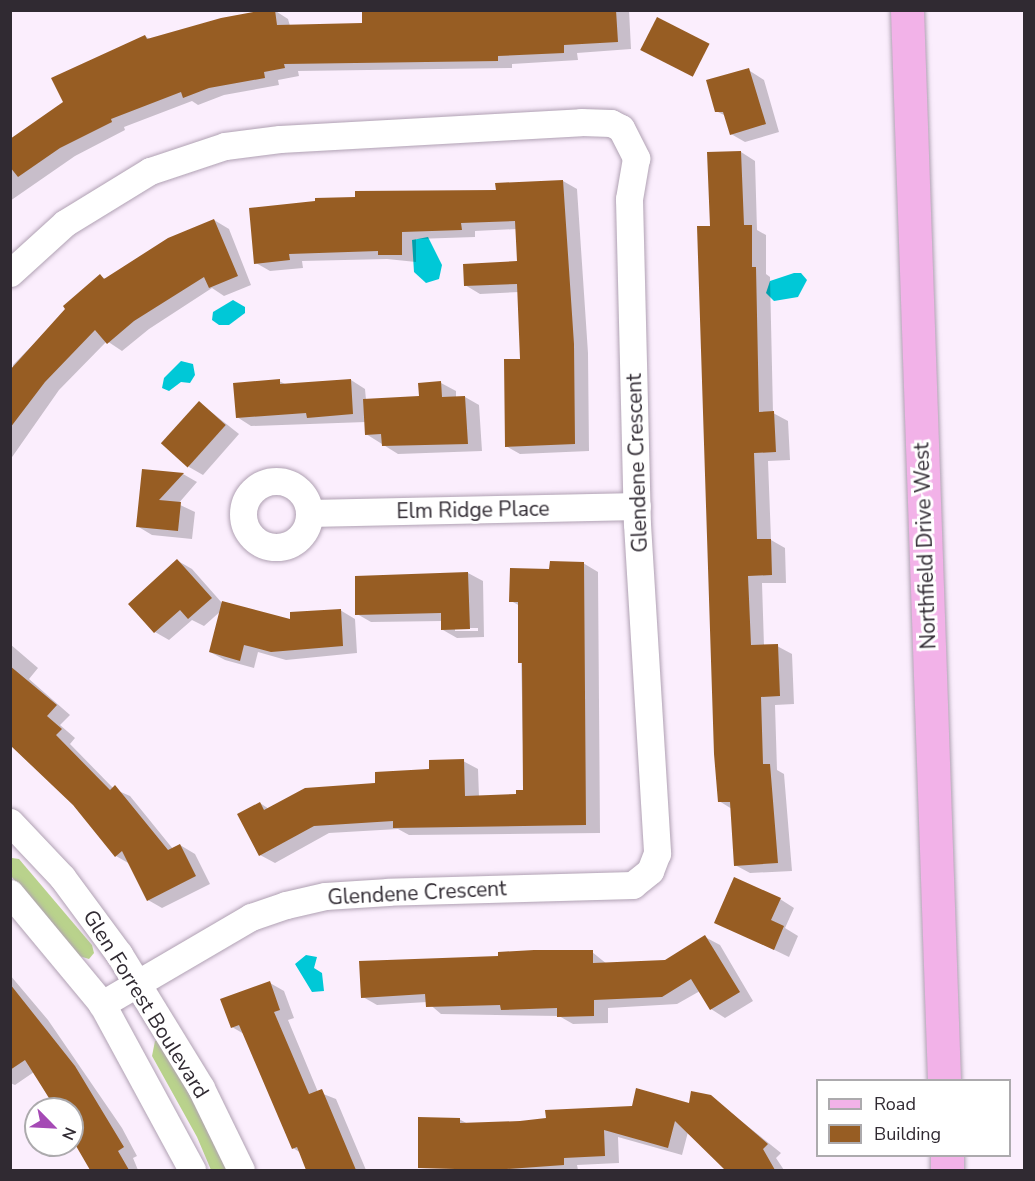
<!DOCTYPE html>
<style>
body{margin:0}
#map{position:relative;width:1035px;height:1181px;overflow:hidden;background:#fbeefd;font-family:"Nunito Sans",sans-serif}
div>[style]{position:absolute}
.green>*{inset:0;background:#b9d28c}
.water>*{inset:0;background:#00c8d7}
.shadow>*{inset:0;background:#0003}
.building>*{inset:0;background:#975d23;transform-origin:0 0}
.roads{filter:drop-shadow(0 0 2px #b0a1b3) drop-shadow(0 0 2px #b0a1b3)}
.minor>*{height:27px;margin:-13.5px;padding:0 13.5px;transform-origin:13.5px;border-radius:13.5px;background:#fff}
.minor>.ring{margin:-13.5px;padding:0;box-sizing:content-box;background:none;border:27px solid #fff;border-radius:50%}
.major>*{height:33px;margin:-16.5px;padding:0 16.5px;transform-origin:16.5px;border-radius:16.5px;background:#f2b2e8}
span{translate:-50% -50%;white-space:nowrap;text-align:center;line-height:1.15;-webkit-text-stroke:6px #fff;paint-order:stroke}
.street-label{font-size:21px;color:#302a32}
.frame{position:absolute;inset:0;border:12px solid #302a32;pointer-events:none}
.legend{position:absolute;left:816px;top:1079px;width:195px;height:78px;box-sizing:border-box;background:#fff;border:2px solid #acaaad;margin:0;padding:8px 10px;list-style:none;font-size:18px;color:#302a32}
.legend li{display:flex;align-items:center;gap:12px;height:30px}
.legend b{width:30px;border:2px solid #acaaad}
.north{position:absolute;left:24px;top:1097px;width:60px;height:60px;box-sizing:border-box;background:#fff;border:2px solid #acaaad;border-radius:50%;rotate:114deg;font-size:16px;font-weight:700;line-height:24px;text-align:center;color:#302a32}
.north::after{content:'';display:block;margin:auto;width:21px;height:27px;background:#a54ab5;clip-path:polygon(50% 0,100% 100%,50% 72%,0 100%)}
</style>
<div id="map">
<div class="green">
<i style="clip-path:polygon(12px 858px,19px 859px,92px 945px,94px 953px,89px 959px,79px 956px,11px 876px)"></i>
<i style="clip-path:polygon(163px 1040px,232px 1170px,211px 1170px,197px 1137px,152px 1056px,155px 1041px)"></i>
</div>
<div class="water">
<i style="clip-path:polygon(428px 237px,442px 265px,439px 279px,426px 283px,414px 272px,412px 240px)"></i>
<i style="clip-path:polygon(794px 273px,801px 273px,807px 280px,798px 297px,774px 301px,766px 293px,770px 281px)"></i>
<i style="clip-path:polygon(233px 300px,245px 307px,245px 313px,229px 325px,219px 325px,212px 320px,213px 312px)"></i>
<i style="clip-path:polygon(181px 361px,193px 364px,195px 375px,190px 383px,181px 382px,169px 391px,162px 388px,164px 378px)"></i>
<i style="clip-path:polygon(306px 955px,317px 957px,314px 968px,322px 973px,324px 991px,312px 992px,295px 964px)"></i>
</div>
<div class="shadow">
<i style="clip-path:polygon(274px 10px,288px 19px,290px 26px,364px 24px,363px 10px,629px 10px,631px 49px,577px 53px,578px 60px,512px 64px,512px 68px,298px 71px,299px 76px,278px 80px,279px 85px,224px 95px,198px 105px,192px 101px,124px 127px,125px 130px,75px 156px,10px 201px,10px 140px,65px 103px,53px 79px,145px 36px,151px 40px)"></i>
<i style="clip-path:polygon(750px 71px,764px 80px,779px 132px,745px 142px,731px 134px,726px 116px,716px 111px)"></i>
<i style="clip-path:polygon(741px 152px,755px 161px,757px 230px,766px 235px,766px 274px,770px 277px,773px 413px,788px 421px,790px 460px,768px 461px,771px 540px,785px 548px,786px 583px,762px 583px,764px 646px,777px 646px,792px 654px,794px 704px,775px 705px,777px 770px,784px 774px,792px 871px,750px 873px,735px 865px,732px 809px,719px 801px,712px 227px)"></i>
<i style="clip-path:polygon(563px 181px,577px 189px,588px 353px,589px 451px,520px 454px,506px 446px,522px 360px,519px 292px,480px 294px,465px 285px,519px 262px,517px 229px,475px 231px,475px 237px,416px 239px,416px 262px,387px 259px,302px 261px,303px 268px,270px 271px,256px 263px,497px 192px)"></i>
<i style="clip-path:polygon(214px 220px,229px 229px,251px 285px,224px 296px,212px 288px,149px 329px,122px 351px,107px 341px,59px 390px,10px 460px,13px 365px,100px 276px,106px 279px)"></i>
<i style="clip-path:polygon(351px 380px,365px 389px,366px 400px,420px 398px,441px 383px,456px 391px,456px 397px,465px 397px,479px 405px,482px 451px,398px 454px,366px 434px,366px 422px,251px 426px,237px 417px,279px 381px,287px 385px)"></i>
<i style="clip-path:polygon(200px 403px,239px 434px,203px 475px,189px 467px)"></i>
<i style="clip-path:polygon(143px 470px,183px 474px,197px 482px,178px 504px,195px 512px,192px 539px,152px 535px,137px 526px)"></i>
<i style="clip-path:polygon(178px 561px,192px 569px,222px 603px,292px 621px,340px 610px,355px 619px,357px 653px,286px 660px,258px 652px,254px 668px,225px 660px,210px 652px,222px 610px,204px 626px,192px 620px,169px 640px,155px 632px)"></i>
<i style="clip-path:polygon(583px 563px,598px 572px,600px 833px,409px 835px,398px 829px,329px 833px,275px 863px,260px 855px,260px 803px,269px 809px,463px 761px,478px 769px,479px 797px,518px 795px,524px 791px,520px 606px,511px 601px,551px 571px)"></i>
<i style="clip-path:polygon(evenodd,468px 573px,483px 581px,484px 637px,457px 638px,443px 630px,443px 621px,371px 622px,357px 614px,356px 577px,468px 573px,455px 628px,478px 628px,478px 631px,455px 631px,455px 628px)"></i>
<i style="clip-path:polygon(10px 644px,38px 668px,29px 679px,70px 715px,60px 725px,75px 738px,70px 744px,114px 789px,130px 796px,173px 849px,180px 845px,195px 854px,210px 884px,162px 908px,148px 900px,130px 864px,116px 856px,74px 804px,10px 745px)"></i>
<i style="clip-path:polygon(780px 899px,794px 908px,785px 928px,798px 936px,789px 957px,716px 922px)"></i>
<i style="clip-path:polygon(705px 937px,720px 945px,753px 1001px,725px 1018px,711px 1009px,700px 991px,677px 1004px,608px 1008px,608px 1023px,573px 1024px,559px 1016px,441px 1014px,427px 1002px,377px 1005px,363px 997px,592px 952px,607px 964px,665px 961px)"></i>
<i style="clip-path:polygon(10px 975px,48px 1020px,122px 1128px,137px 1156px,133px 1158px,138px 1170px,91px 1170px,72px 1138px,72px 1109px,55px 1109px,34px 1072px,15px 1085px,10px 1083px)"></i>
<i style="clip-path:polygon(270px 983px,284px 991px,294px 1018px,288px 1020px,318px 1092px,336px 1099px,366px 1170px,308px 1170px,301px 1153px,293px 1148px,244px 1034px,232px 1027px)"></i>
<i style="clip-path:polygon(710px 1096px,781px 1153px,776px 1158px,784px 1170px,727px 1170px,688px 1132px,682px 1155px,618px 1137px,619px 1163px,577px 1165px,578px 1170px,419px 1168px,459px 1119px,468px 1124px,520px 1123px,690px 1105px)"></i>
</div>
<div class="building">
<i style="clip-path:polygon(264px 10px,275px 10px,277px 25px,362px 23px,362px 10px,616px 10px,618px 42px,564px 45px,564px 53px,498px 56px,498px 61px,284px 64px,285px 68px,264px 72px,265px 78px,209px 88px,183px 98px,181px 92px,111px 119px,112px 122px,60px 148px,18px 177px,10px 167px,10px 139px,63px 102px,51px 78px,145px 35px,147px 39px,221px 18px)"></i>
<i style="left:657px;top:17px;width:59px;height:37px;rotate:27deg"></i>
<i style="clip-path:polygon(749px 68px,766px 124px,730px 135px,723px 112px,715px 112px,706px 80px)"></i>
<i style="clip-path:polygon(741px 151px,744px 225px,752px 225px,752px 267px,756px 267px,759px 412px,774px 411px,776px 452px,754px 453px,757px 539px,771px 539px,772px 575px,748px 576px,751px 645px,778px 644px,780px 696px,761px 697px,763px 764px,770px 764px,778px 863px,734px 866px,730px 802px,718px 802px,714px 754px,697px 226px,710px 226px,707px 152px)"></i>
<i style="clip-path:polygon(563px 180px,574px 344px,575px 444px,505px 447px,504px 359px,520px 359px,517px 284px,464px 286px,463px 264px,517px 261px,515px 221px,461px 223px,462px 230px,402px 232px,402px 255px,378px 255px,378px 251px,289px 254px,290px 260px,254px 264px,249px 208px,315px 201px,315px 198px,355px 197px,355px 191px,496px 190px,495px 183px)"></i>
<i style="clip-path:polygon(214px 219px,238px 276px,209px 288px,204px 277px,134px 321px,107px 344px,95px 330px,45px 382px,10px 428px,10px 370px,65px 309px,63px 306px,100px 274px,104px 279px,168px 238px)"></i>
<i style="clip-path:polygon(280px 379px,280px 384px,351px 379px,353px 414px,307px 418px,306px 413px,236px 418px,233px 383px)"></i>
<i style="clip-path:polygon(441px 381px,442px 397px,465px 396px,468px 444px,382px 446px,381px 434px,365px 435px,363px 399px,419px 396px,418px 383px)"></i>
<i style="left:199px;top:401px;width:36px;height:57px;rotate:42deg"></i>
<i style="clip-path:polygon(142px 469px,184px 473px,159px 500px,181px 502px,178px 531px,136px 527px)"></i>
<i style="clip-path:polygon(177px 559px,212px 598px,188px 619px,180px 610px,154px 633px,128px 604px)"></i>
<i style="clip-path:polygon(550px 561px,584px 562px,586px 825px,393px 828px,393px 821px,314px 826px,259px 856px,237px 814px,260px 802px,264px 810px,305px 788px,375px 783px,375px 772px,429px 769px,429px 760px,464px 759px,465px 796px,516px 794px,516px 790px,523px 790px,522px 663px,518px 663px,518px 602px,509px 602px,510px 568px,549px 569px)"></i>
<i style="clip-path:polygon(468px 572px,470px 629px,441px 630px,441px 613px,355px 615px,355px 576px)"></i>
<i style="clip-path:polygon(222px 601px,290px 619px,290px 612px,341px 609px,343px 646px,271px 652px,244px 645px,240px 661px,209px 652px)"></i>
<i style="clip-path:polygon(10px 666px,57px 705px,47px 716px,62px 729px,56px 735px,110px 790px,115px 785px,168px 850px,180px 844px,196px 876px,147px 901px,122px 851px,115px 857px,73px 805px,10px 745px)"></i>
<i style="clip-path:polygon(734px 877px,781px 898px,771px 920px,784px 926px,774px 950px,714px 923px)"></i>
<i style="clip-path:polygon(705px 935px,740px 992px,710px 1010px,691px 979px,662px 997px,594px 1000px,594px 1016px,557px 1017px,557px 1008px,501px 1010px,500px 1005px,426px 1007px,425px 994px,361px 998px,359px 961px,498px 956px,498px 952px,534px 950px,593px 950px,593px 963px,665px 960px)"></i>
<i style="clip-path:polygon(270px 981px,280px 1010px,274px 1012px,309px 1094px,322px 1089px,356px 1170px,306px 1170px,297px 1147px,292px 1149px,239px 1025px,231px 1028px,220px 999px)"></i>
<i style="clip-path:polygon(10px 984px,75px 1066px,124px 1147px,118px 1151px,129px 1170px,90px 1170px,72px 1139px,72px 1109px,56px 1109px,25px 1060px,10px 1070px)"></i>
<i style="clip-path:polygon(636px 1088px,689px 1103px,691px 1091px,711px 1095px,768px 1144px,763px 1149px,775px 1170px,725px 1170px,675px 1121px,668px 1148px,604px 1130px,605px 1156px,564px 1158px,564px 1165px,493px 1170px,418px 1168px,418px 1117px,460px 1118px,460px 1123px,520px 1121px,546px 1118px,545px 1110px,632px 1106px)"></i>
</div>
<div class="roads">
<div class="minor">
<i style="left:10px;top:273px;width:74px;rotate:-42.3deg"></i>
<i style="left:65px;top:223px;width:100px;rotate:-31.5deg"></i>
<i style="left:150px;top:171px;width:79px;rotate:-18.4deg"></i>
<i style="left:225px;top:146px;width:55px;rotate:-7.3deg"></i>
<i style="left:280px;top:139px;width:301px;rotate:-3.2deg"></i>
<i style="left:581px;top:122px;width:30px;rotate:2deg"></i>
<i style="left:611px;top:123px;width:11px;rotate:27deg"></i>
<i style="left:621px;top:128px;width:34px;rotate:63deg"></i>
<i style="left:636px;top:158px;width:42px;rotate:99.7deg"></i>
<i style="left:629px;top:199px;width:325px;rotate:88.6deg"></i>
<i style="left:637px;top:524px;width:330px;rotate:86.5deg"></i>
<i style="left:657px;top:853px;width:19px;rotate:111deg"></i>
<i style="left:650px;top:871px;width:22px;rotate:141deg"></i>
<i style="left:633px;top:885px;width:245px;rotate:178.4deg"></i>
<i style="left:388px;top:892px;width:63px;rotate:176.4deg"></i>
<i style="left:325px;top:896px;width:40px;rotate:167deg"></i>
<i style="left:286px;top:905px;width:37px;rotate:161deg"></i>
<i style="left:251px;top:917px;width:173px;rotate:149.7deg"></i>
<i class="ring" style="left:243px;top:481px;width:39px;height:39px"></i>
<i style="left:310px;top:513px;width:327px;rotate:-1.2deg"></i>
<i style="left:10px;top:822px;width:76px;rotate:46.6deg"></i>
<i style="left:62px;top:877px;width:96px;rotate:53.5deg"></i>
<i style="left:119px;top:954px;width:157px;rotate:58.5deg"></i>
<i style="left:201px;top:1088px;width:91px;rotate:64deg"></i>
<i style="left:10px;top:893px;width:144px;rotate:50.3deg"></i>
<i style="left:102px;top:1004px;width:189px;rotate:61.5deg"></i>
</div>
<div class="major">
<i style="left:907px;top:10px;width:1071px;rotate:88.02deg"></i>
<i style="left:947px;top:1156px;width:14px;rotate:90deg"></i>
</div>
</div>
<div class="street-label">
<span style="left:637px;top:463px;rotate:-92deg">Glendene Crescent</span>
<span style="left:473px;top:510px;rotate:-1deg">Elm Ridge Place</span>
<span style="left:925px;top:546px;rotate:-92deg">Northfield Drive West</span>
<span style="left:417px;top:893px;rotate:-3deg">Glendene Crescent</span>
<span style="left:146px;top:1004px;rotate:58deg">Glen Forrest Boulevard</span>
</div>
<div class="frame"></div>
<ul class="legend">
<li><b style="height:8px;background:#f2b2e8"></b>Road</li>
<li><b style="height:16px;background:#975d23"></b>Building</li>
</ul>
<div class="north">N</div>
</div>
